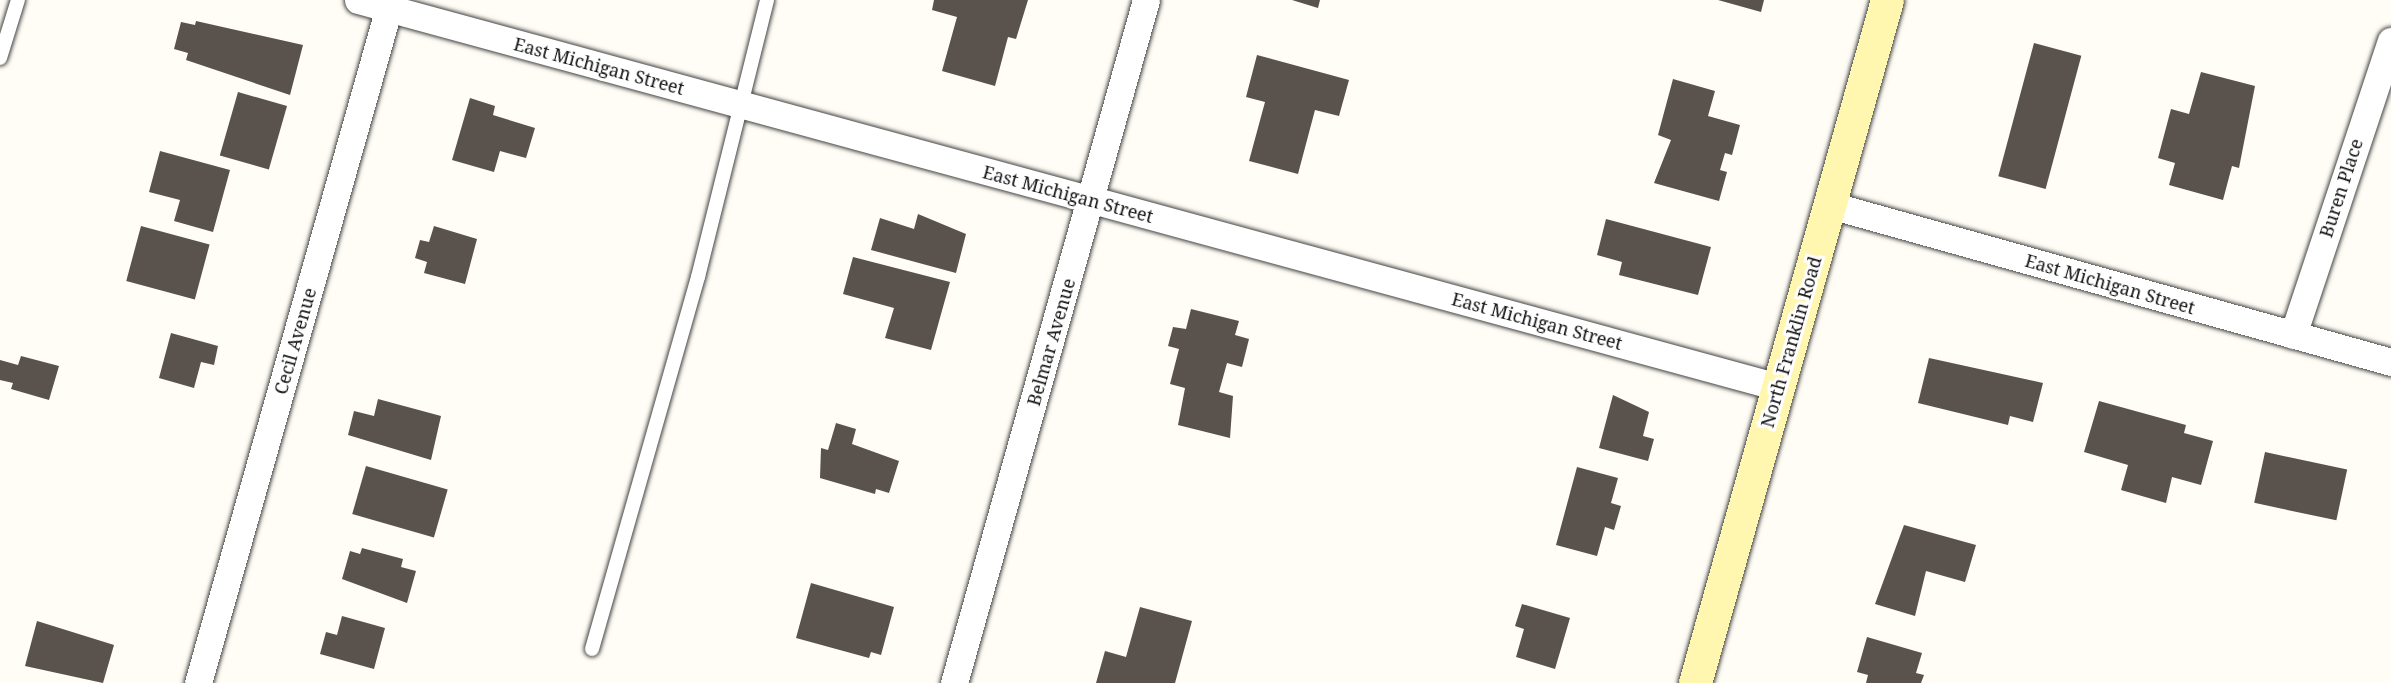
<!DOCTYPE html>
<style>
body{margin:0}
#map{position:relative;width:2391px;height:683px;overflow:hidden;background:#fffdf5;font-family:"Noto Serif",serif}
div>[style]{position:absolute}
.building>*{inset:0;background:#5a524d;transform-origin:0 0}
.roads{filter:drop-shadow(0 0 2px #444) drop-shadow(0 0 2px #444)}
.lane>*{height:14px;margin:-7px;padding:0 7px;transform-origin:7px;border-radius:7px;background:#fff}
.street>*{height:27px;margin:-13.5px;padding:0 13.5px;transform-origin:13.5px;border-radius:13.5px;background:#fff}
.secondary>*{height:33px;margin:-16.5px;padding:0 16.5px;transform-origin:16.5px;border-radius:16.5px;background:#fff6b0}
span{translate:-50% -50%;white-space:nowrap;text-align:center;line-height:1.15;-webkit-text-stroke:6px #fff;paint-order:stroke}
.street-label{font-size:18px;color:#111}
</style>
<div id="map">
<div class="building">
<i style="clip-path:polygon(934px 0,1028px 0,1016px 39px,1008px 37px,995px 86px,942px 71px,957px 17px,932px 10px)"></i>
<i style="clip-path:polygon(1292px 0,1320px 0,1318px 8px)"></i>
<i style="clip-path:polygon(1718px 0,1764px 0,1761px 12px)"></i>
<i style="clip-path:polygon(196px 21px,303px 45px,290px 95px,186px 60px,188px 53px,174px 49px,181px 22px,195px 25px)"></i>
<i style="left:2034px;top:43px;width:49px;height:138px;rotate:15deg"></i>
<i style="clip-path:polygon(1257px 55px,1349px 80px,1339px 116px,1315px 110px,1298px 174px,1249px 161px,1265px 102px,1246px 97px)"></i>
<i style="clip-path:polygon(2201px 72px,2255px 86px,2239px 168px,2232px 166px,2223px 200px,2169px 185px,2175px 163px,2158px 158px,2171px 109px,2189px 114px)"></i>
<i style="clip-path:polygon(1673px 79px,1715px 91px,1708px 116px,1740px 125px,1732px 155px,1725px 153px,1720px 170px,1727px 172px,1719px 201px,1654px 183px,1671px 140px,1658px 135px)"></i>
<i style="left:238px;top:92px;width:51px;height:66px;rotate:16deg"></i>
<i style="clip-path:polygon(470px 98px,495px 106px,493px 115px,535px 128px,526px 158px,500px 151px,494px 172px,452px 160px)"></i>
<i style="clip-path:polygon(160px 151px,230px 170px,213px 232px,174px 221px,180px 200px,149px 192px)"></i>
<i style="clip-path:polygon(918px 214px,966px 234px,956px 273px,871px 250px,880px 218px,914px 229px)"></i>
<i style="clip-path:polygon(1606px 219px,1711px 247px,1698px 295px,1619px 275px,1622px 262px,1597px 255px)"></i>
<i style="left:141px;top:226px;width:71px;height:57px;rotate:15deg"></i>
<i style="clip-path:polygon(434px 226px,477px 239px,465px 284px,424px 273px,427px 262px,415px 258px,420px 240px,429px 242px)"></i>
<i style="clip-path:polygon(853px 257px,950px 282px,931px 350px,885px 338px,894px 308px,843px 294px)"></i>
<i style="clip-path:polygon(1191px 309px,1239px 321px,1235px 335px,1249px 339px,1242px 367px,1227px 363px,1219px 392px,1233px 396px,1230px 438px,1178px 425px,1185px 388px,1170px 384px,1179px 349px,1168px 346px,1173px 327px,1186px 329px)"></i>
<i style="clip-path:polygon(171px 333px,218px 346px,214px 365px,201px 362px,194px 388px,159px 378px)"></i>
<i style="clip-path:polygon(21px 356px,59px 366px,49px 400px,11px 389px,13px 383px,0 380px,0 360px,18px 365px)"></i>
<i style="clip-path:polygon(1929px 358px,2043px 383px,2033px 422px,2010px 416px,2008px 425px,1918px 403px)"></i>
<i style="clip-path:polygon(1613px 395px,1649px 412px,1643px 436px,1654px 439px,1648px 461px,1599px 448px)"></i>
<i style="clip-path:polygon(378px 399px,441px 416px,431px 460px,348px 435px,354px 411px,374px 416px)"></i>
<i style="clip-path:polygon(2099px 401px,2186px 425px,2184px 433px,2213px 441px,2201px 485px,2172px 477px,2166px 503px,2121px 490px,2128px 465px,2084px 452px)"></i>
<i style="clip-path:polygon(836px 423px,856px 429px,852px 444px,899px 461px,889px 493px,876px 489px,875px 494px,820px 478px,821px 448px,828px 450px)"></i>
<i style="left:2265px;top:452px;width:84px;height:52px;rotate:12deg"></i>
<i style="left:366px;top:466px;width:85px;height:50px;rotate:16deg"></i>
<i style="clip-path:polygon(1577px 467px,1618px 478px,1611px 503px,1621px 506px,1614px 530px,1605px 527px,1597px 556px,1556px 545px)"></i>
<i style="clip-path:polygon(1904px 525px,1976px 545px,1965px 582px,1926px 571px,1915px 616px,1875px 604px)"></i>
<i style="clip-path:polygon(362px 548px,403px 559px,401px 567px,416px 571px,407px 603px,342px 579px,350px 551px,360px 554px)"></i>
<i style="clip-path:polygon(811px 583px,894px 607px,881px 655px,871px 652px,869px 658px,796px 638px)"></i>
<i style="clip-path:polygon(1522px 604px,1570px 618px,1555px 669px,1516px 657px,1524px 629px,1515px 626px)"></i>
<i style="clip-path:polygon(1140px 607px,1192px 621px,1175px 683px,1096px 683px,1105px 651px,1126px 657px)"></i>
<i style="clip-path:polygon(342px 616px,385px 628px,374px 669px,320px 654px,326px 632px,337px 635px)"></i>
<i style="clip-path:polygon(37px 621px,114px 645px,103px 683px,25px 666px)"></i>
<i style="clip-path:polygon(1867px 637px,1922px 653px,1916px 673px,1924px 675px,1921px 683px,1866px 683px,1868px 675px,1857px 672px)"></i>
</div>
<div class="roads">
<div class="lane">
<i style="left:0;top:58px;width:61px;rotate:-72.8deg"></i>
<i style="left:592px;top:649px;width:387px;rotate:-74.1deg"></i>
<i style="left:698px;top:277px;width:285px;rotate:-76deg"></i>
</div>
<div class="street">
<i style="left:358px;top:0;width:1472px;rotate:15.24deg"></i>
<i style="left:1830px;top:205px;width:583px;rotate:15.63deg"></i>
<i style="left:2293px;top:335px;width:310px;rotate:-71.6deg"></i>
<i style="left:198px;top:683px;width:710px;rotate:-74.22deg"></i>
<i style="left:954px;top:683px;width:709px;rotate:-74.3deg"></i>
</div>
<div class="secondary">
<i style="left:1695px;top:683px;width:709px;rotate:-74.3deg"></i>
</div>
</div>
<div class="street-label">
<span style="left:599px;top:66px;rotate:15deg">East Michigan Street</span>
<span style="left:2341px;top:188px;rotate:-72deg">Buren Place</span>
<span style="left:1068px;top:194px;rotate:15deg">East Michigan Street</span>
<span style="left:2110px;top:284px;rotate:16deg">East Michigan Street</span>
<span style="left:1537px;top:321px;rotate:15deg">East Michigan Street</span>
<span style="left:295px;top:341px;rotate:-74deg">Cecil Avenue</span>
<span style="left:1051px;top:342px;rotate:-74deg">Belmar Avenue</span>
<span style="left:1791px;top:342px;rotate:-74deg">North Franklin Road</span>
</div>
</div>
